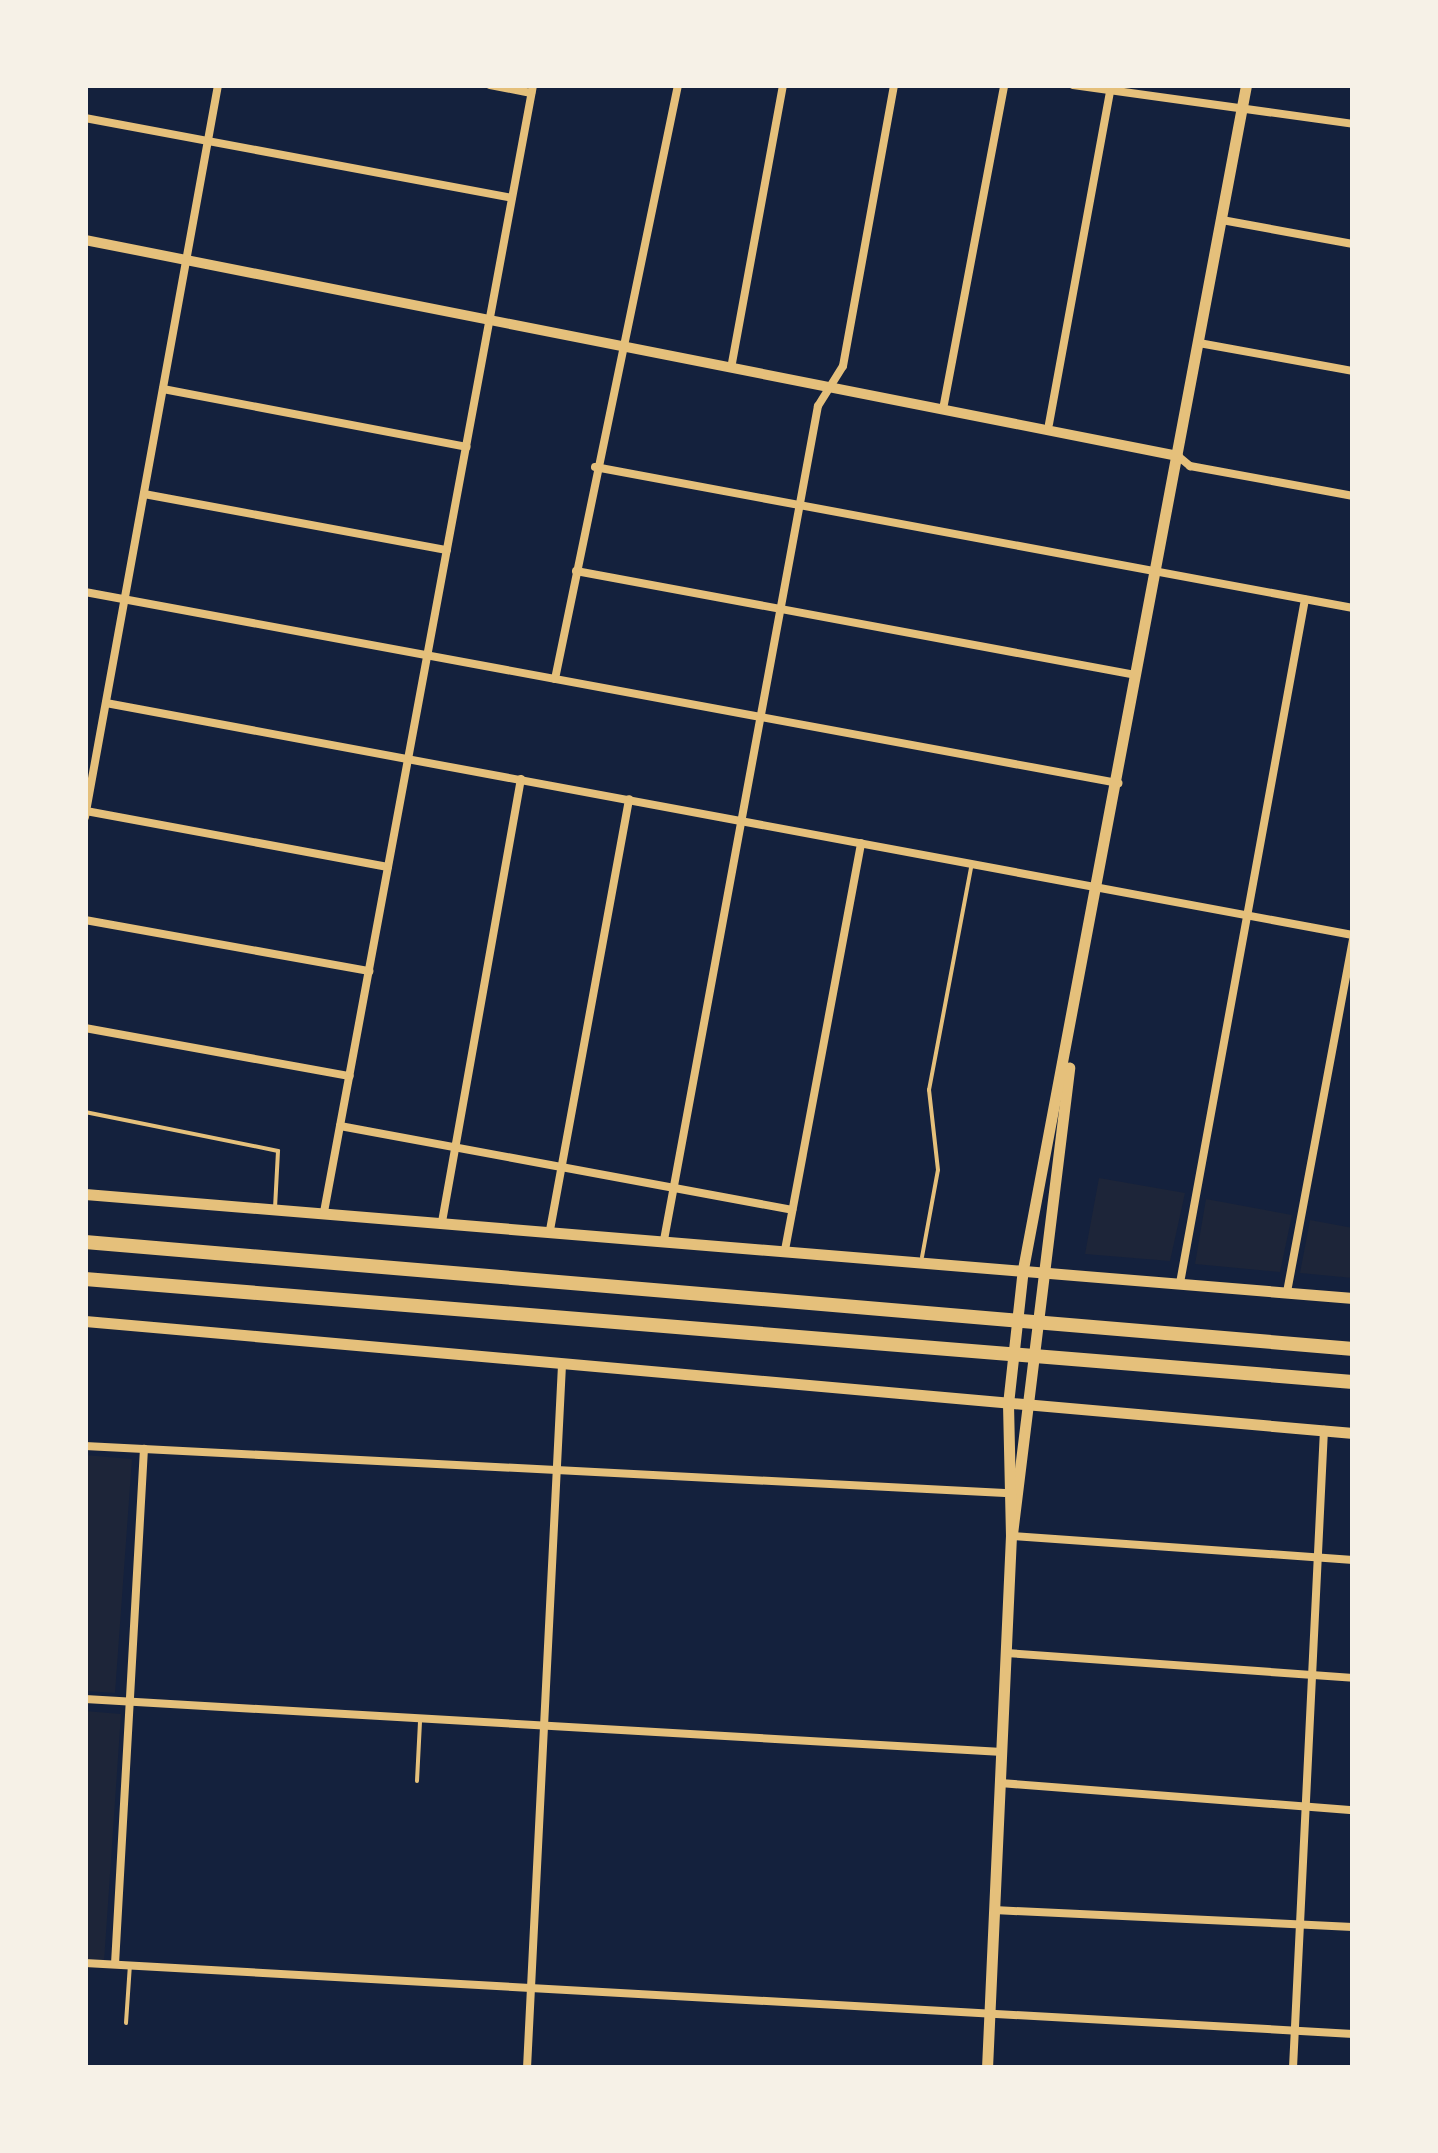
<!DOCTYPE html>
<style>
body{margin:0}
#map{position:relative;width:1438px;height:2153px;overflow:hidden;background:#14213d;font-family:"Work Sans",sans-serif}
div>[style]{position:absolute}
.green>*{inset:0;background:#1d2539}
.service>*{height:4px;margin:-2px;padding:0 2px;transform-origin:2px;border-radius:2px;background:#e5c07b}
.minor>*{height:8px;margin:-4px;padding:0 4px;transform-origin:4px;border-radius:4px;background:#e5c07b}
.tertiary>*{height:10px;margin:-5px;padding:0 5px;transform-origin:5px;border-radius:5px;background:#e5c07b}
.secondary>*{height:11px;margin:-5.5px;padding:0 5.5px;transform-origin:5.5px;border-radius:5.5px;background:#e5c07b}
.motorway>*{height:14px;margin:-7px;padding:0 7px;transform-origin:7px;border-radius:7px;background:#e5c07b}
span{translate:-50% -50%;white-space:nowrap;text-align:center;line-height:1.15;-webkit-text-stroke:9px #f6f1e7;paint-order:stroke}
.frame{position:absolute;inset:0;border:88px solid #f6f1e7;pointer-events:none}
</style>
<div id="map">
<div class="green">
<i style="clip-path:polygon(1099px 1178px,1185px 1193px,1170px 1261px,1085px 1254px)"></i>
<i style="clip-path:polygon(1206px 1199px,1292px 1215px,1280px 1272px,1195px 1264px)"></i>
<i style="clip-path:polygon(1310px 1220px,1353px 1228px,1353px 1278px,1300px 1273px)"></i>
<i style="clip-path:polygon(85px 1455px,132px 1459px,115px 1693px,85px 1691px)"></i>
<i style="clip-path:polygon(85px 1711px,121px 1714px,104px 1962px,85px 1961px)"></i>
</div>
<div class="service">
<i style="left:85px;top:1112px;width:197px;rotate:11.4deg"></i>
<i style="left:278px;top:1151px;width:58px;rotate:93deg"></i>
<i style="left:922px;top:1257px;width:88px;rotate:-79.6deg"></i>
<i style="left:938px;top:1170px;width:81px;rotate:-96.4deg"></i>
<i style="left:929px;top:1090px;width:231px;rotate:-79.3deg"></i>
<i style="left:417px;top:1781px;width:60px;rotate:-87.1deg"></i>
<i style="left:126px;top:2023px;width:58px;rotate:-86.1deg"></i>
</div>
<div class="minor">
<i style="left:490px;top:85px;width:42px;rotate:11deg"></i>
<i style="left:1073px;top:85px;width:283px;rotate:7.9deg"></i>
<i style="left:85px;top:118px;width:434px;rotate:10.6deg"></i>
<i style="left:1222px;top:220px;width:133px;rotate:10.4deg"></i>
<i style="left:1199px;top:343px;width:157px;rotate:10.3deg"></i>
<i style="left:732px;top:363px;width:283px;rotate:-79.6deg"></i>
<i style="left:163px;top:389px;width:309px;rotate:10.8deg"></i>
<i style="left:944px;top:404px;width:325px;rotate:-79.3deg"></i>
<i style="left:1049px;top:424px;width:345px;rotate:-79.6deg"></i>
<i style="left:1178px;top:456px;width:16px;rotate:40deg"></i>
<i style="left:1190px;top:466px;width:166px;rotate:10.4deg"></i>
<i style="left:595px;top:467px;width:771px;rotate:10.54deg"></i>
<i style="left:144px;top:494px;width:308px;rotate:10.5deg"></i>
<i style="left:576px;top:571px;width:570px;rotate:10.52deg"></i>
<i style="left:85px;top:592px;width:1051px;rotate:10.48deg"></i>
<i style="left:555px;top:679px;width:607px;rotate:-78.3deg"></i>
<i style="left:106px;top:703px;width:1268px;rotate:10.54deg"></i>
<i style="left:86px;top:811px;width:307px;rotate:10.5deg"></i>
<i style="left:85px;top:817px;width:744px;rotate:-79.7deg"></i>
<i style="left:85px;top:920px;width:289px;rotate:10.2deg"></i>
<i style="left:85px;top:1028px;width:269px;rotate:10.3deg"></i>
<i style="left:340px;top:1126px;width:460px;rotate:10.5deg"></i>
<i style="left:324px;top:1212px;width:1146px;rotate:-79.49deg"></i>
<i style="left:442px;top:1222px;width:450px;rotate:-79.9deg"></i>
<i style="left:550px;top:1230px;width:438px;rotate:-79.6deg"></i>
<i style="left:664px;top:1240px;width:848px;rotate:-79.54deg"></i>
<i style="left:818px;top:406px;width:47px;rotate:-58deg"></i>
<i style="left:843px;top:366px;width:286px;rotate:-79.7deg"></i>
<i style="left:785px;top:1250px;width:414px;rotate:-79.4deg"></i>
<i style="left:1180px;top:1283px;width:695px;rotate:-79.64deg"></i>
<i style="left:1287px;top:1292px;width:359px;rotate:-79.4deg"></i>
<i style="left:85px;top:1446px;width:921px;rotate:2.92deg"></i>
<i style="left:1011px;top:1536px;width:343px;rotate:4deg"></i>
<i style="left:1006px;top:1653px;width:348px;rotate:4.1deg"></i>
<i style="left:85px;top:1699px;width:919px;rotate:3.31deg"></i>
<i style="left:1000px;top:1783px;width:354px;rotate:4.4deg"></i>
<i style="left:994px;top:1910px;width:359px;rotate:2.7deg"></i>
<i style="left:85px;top:1963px;width:1270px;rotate:3.2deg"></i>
<i style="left:115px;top:1964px;width:516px;rotate:-86.78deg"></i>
<i style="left:527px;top:2068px;width:704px;rotate:-87.15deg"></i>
<i style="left:1293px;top:2068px;width:639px;rotate:-87.22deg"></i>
</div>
<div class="tertiary">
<i style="left:85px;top:240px;width:1114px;rotate:11.18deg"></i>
</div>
<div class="secondary">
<i style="left:85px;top:1194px;width:1272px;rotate:4.69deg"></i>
<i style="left:85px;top:1321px;width:1273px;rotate:5.05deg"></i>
<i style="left:1012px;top:1534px;width:470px;rotate:-83deg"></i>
<i style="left:987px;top:2068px;width:533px;rotate:-87.42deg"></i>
<i style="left:1011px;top:1536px;width:132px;rotate:-91.3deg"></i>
<i style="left:1008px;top:1404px;width:136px;rotate:-83.7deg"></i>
<i style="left:1023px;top:1269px;width:1205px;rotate:-79.33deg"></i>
</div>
<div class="motorway">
<i style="left:85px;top:1242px;width:1273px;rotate:4.82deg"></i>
<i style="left:85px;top:1279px;width:1272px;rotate:4.64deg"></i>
</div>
<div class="frame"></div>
</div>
